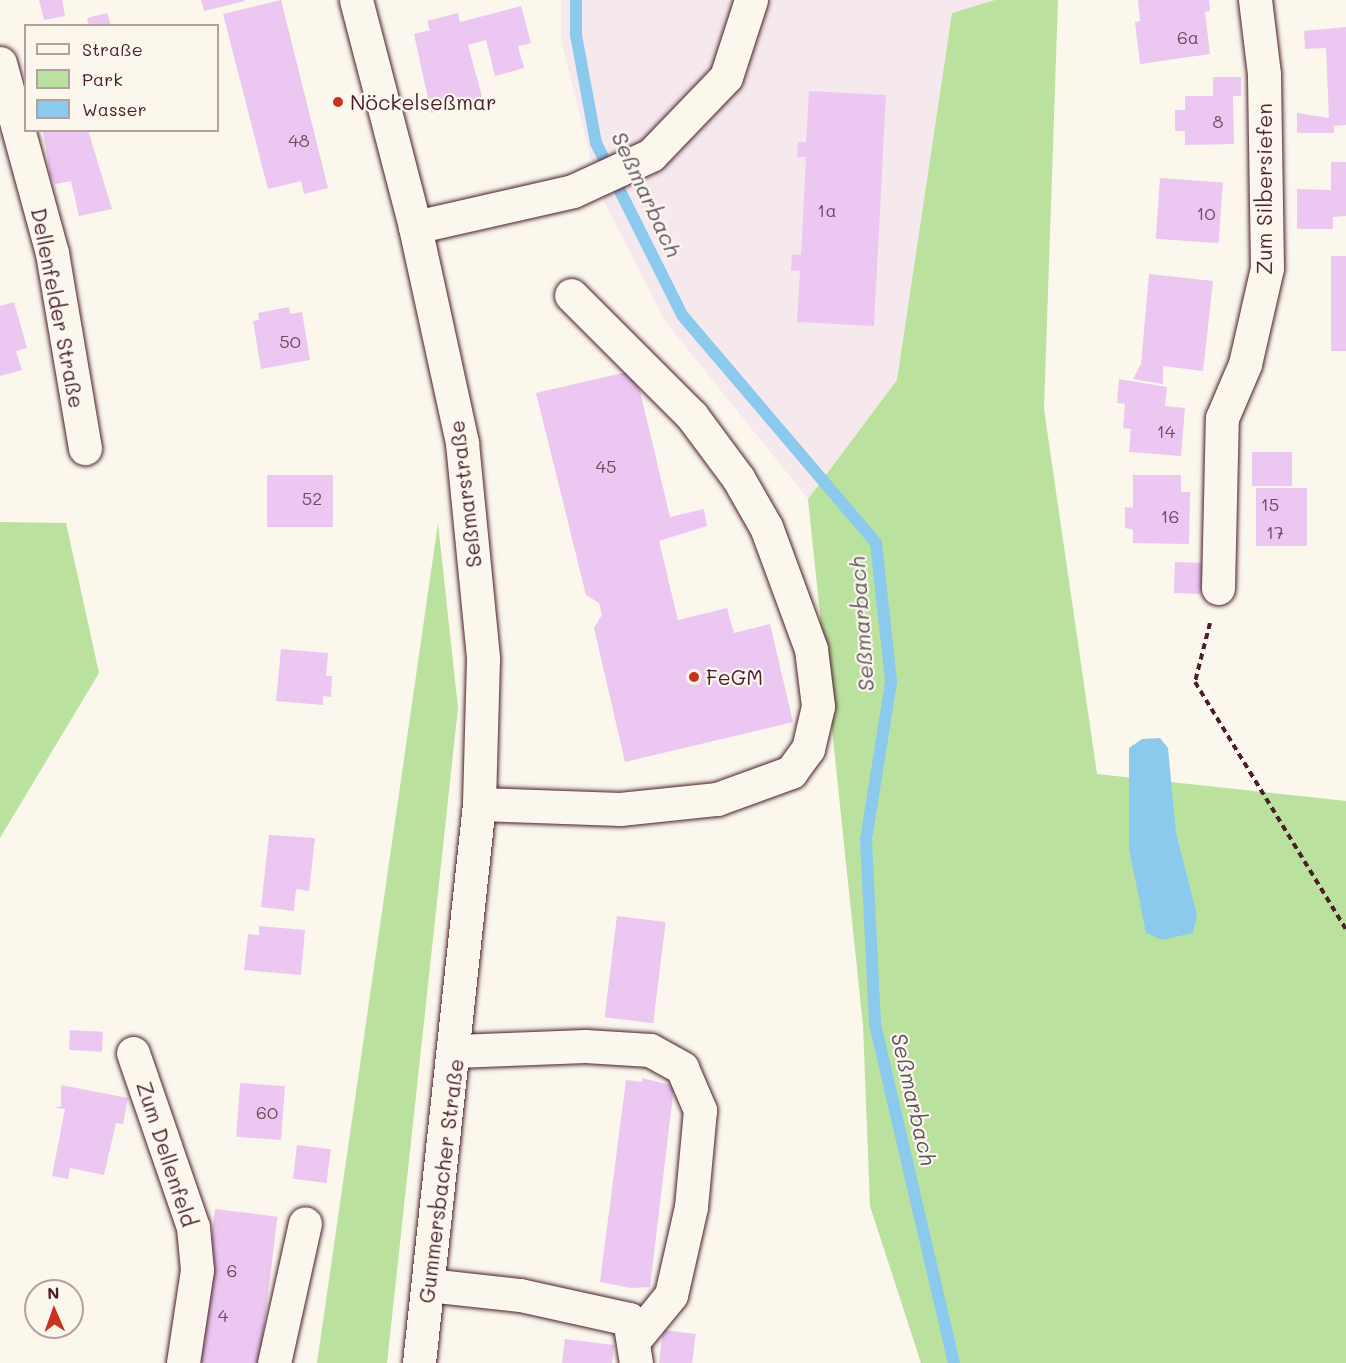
<!DOCTYPE html>
<meta charset="utf-8">
<style>
body{margin:0}
#map{position:relative;width:1346px;height:1363px;overflow:hidden;background:#fbf7ec;font-family:Mali,sans-serif}
div>[style]{position:absolute}
.built>*{inset:0;background:#f6e9ee}
.green>*{inset:0;background:#bae29e}
.water>*{inset:0;background:#8ccaed}
.stream>*{height:12px;margin:-6px;padding:0 6px;transform-origin:6px;border-radius:6px;background:#8ccaed}
.building>*{inset:0;background:#ebc7f2;transform-origin:0 0}
.path>*{height:4px;margin-top:-2px;transform-origin:0;background:repeating-linear-gradient(90deg,#4a1f2b 0 6px,transparent 0 10.5px)}
.roads{filter:drop-shadow(0 0 2px #4a1f2b) drop-shadow(0 0 2px #4a1f2b)}
.minor>*{height:33px;margin:-16.5px;padding:0 16.5px;transform-origin:16.5px;border-radius:16.5px;background:#fbf7ec}
.major>*{height:33px;margin:-16.5px;padding:0 16.5px;transform-origin:16.5px;border-radius:16.5px;background:#fbf7ec}
.dots>*{width:16px;height:16px;translate:-50% -50%;box-sizing:border-box;border:3px solid #fbf7ec;border-radius:50%}
span{translate:-50% -50%;white-space:nowrap;text-align:center;line-height:1.15;-webkit-text-stroke:4.5px #fbf7ec;paint-order:stroke}
.number-label{font-size:18px;color:#72495d}
.number-label span{-webkit-text-stroke-width:0}
.poi-label{font-size:21px;color:#4a1f2b}
.left{translate:0 -50%;text-align:left}
.street-label{font-size:21px;color:#4a1f2b}
.water-label{font-size:22px;color:#5e5265;font-style:italic}
.legend{position:absolute;left:24px;top:24px;width:195px;height:108px;box-sizing:border-box;background:#fbf7ec;border:2px solid #b4a19f;margin:0;padding:8px 10px;list-style:none;font-size:18px;color:#4a1f2b}
.legend li{display:flex;align-items:center;gap:12px;height:30px}
.legend b{width:30px;border:2px solid #b4a19f}
.north{position:absolute;left:24px;top:1279px;width:60px;height:60px;box-sizing:border-box;background:#fbf7ec;border:2px solid #b4a19f;border-radius:50%;rotate:358deg;font-size:16px;font-weight:700;line-height:24px;text-align:center;color:#4a1f2b}
.north::after{content:'';display:block;margin:auto;width:21px;height:27px;background:#c8321e;clip-path:polygon(50% 0,100% 100%,50% 72%,0 100%)}
</style>
<div id="map">
<div class="built">
<i style="clip-path:polygon(561px 0,995px 0,952px 14px,897px 380px,808px 499px,665px 321px,599px 192px,561px 40px)"></i>
</div>
<div class="green">
<i style="clip-path:polygon(995px 0,1058px 0,1044px 409px,1097px 774px,1346px 801px,1346px 1363px,921px 1363px,870px 1206px,863px 1026px,808px 499px,897px 380px,952px 13px)"></i>
<i style="clip-path:polygon(0 522px,66px 523px,99px 673px,0 838px)"></i>
<i style="clip-path:polygon(438px 523px,458px 708px,387px 1363px,317px 1363px)"></i>
</div>
<div class="water">
<i style="clip-path:polygon(1160px 738px,1168px 748px,1176px 833px,1197px 915px,1193px 933px,1162px 940px,1146px 933px,1129px 849px,1129px 748px,1142px 739px)"></i>
</div>
<div class="stream">
<i style="left:576px;top:0;width:35px;rotate:90deg"></i>
<i style="left:576px;top:35px;width:110px;rotate:79.5deg"></i>
<i style="left:596px;top:143px;width:192px;rotate:63.4deg"></i>
<i style="left:682px;top:315px;width:299px;rotate:49.6deg"></i>
<i style="left:876px;top:543px;width:140px;rotate:83.8deg"></i>
<i style="left:891px;top:682px;width:159px;rotate:99deg"></i>
<i style="left:866px;top:839px;width:185px;rotate:87.2deg"></i>
<i style="left:875px;top:1024px;width:348px;rotate:76.9deg"></i>
</div>
<div class="building">
<i style="clip-path:polygon(39px 0,62px 0,65px 16px,44px 20px)"></i>
<i style="clip-path:polygon(201px 0,244px 0,245px 1px,204px 11px)"></i>
<i style="clip-path:polygon(281px 0,328px 188px,304px 194px,301px 181px,268px 189px,223px 14px)"></i>
<i style="clip-path:polygon(1138px 0,1209px 0,1210px 11px,1205px 12px,1210px 54px,1140px 64px,1135px 22px,1140px 21px)"></i>
<i style="clip-path:polygon(521px 6px,531px 43px,518px 46px,524px 68px,495px 76px,486px 40px,468px 45px,483px 100px,431px 113px,414px 34px,430px 30px,427px 21px,458px 13px,460px 22px)"></i>
<i style="clip-path:polygon(107px 13px,111px 26px,89px 26px,87px 18px)"></i>
<i style="clip-path:polygon(1346px 27px,1346px 125px,1334px 126px,1334px 133px,1297px 133px,1297px 113px,1329px 118px,1326px 48px,1305px 49px,1304px 31px)"></i>
<i style="clip-path:polygon(1213px 77px,1241px 77px,1241px 96px,1233px 96px,1234px 144px,1185px 145px,1185px 131px,1175px 131px,1175px 110px,1185px 110px,1185px 96px,1213px 96px)"></i>
<i style="clip-path:polygon(809px 91px,886px 95px,874px 326px,797px 322px,800px 271px,791px 270px,792px 254px,801px 255px,806px 157px,797px 157px,798px 142px,806px 142px)"></i>
<i style="clip-path:polygon(51px 130px,88px 130px,112px 209px,79px 216px,71px 181px,55px 184px,50px 174px,43px 132px)"></i>
<i style="clip-path:polygon(1331px 162px,1346px 162px,1346px 216px,1333px 217px,1333px 229px,1297px 229px,1297px 189px,1331px 190px)"></i>
<i style="left:1160px;top:178px;width:63px;height:61px;rotate:4deg"></i>
<i style="left:1331px;top:256px;width:15px;height:95px"></i>
<i style="clip-path:polygon(1149px 274px,1213px 281px,1203px 371px,1163px 366px,1163px 384px,1133px 379px,1141px 364px)"></i>
<i style="clip-path:polygon(14px 302px,27px 348px,16px 351px,22px 370px,0 376px,0 306px)"></i>
<i style="clip-path:polygon(289px 307px,290px 314px,302px 312px,310px 360px,261px 369px,253px 321px,259px 320px,258px 313px)"></i>
<i style="clip-path:polygon(635px 370px,670px 517px,704px 509px,707px 526px,659px 541px,678px 620px,727px 608px,734px 633px,770px 624px,793px 722px,625px 762px,594px 628px,602px 615px,599px 603px,586px 595px,536px 393px)"></i>
<i style="clip-path:polygon(1119px 379px,1167px 387px,1165px 406px,1185px 408px,1181px 456px,1129px 452px,1131px 429px,1123px 428px,1125px 404px,1117px 403px)"></i>
<i style="left:1252px;top:452px;width:40px;height:34px"></i>
<i style="left:333px;top:475px;width:52px;height:66px;rotate:90deg"></i>
<i style="clip-path:polygon(1133px 475px,1181px 475px,1181px 492px,1190px 492px,1189px 544px,1133px 543px,1133px 530px,1125px 528px,1125px 507px,1133px 508px)"></i>
<i style="left:1256px;top:488px;width:51px;height:58px"></i>
<i style="left:1175px;top:562px;width:27px;height:31px;rotate:2deg"></i>
<i style="clip-path:polygon(281px 649px,328px 653px,326px 676px,332px 676px,331px 697px,323px 696px,323px 705px,276px 701px)"></i>
<i style="clip-path:polygon(269px 835px,315px 838px,309px 891px,296px 889px,294px 911px,261px 907px)"></i>
<i style="left:617px;top:916px;width:49px;height:102px;rotate:7deg"></i>
<i style="clip-path:polygon(259px 926px,305px 930px,301px 975px,244px 970px,248px 934px,259px 935px)"></i>
<i style="left:70px;top:1030px;width:33px;height:20px;rotate:3deg"></i>
<i style="clip-path:polygon(642px 1078px,674px 1086px,650px 1287px,631px 1288px,600px 1282px,626px 1080px,642px 1082px)"></i>
<i style="left:240px;top:1083px;width:45px;height:54px;rotate:4deg"></i>
<i style="clip-path:polygon(61px 1085px,128px 1098px,123px 1124px,116px 1123px,104px 1175px,70px 1168px,68px 1179px,52px 1176px,65px 1109px,54px 1108px,61px 1106px)"></i>
<i style="left:297px;top:1145px;width:34px;height:34px;rotate:7deg"></i>
<i style="left:215px;top:1209px;width:63px;height:154px;rotate:7deg"></i>
<i style="left:663px;top:1330px;width:33px;height:33px;rotate:7deg"></i>
<i style="clip-path:polygon(565px 1339px,614px 1345px,612px 1363px,562px 1363px)"></i>
</div>
<div class="path">
<i style="left:1210px;top:623px;width:61px;rotate:104.3deg"></i>
<i style="left:1195px;top:682px;width:289px;rotate:58.6deg"></i>
</div>
<div class="roads">
<div class="minor">
<i style="left:0;top:63px;width:197px;rotate:74.7deg"></i>
<i style="left:52px;top:253px;width:198px;rotate:80.4deg"></i>
<i style="left:415px;top:227px;width:162px;rotate:-12.8deg"></i>
<i style="left:573px;top:191px;width:86px;rotate:-24.8deg"></i>
<i style="left:651px;top:155px;width:108px;rotate:-46.1deg"></i>
<i style="left:726px;top:77px;width:81px;rotate:-72deg"></i>
<i style="left:1218px;top:588px;width:170px;rotate:-88.7deg"></i>
<i style="left:1222px;top:418px;width:59px;rotate:-66.9deg"></i>
<i style="left:1245px;top:364px;width:98px;rotate:-77.1deg"></i>
<i style="left:1267px;top:268px;width:194px;rotate:-90.9deg"></i>
<i style="left:1264px;top:74px;width:75px;rotate:-96.9deg"></i>
<i style="left:479px;top:804px;width:141px;rotate:2deg"></i>
<i style="left:620px;top:809px;width:98px;rotate:-5.9deg"></i>
<i style="left:717px;top:799px;width:79px;rotate:-20deg"></i>
<i style="left:791px;top:772px;width:29px;rotate:-54deg"></i>
<i style="left:808px;top:749px;width:44px;rotate:-76.9deg"></i>
<i style="left:818px;top:706px;width:57px;rotate:-97deg"></i>
<i style="left:811px;top:649px;width:130px;rotate:-110.2deg"></i>
<i style="left:766px;top:527px;width:56px;rotate:-119.7deg"></i>
<i style="left:738px;top:478px;width:77px;rotate:-126.6deg"></i>
<i style="left:692px;top:416px;width:171px;rotate:-135deg"></i>
<i style="left:456px;top:1051px;width:129px;rotate:-2.2deg"></i>
<i style="left:585px;top:1046px;width:65px;rotate:3.5deg"></i>
<i style="left:650px;top:1050px;width:37px;rotate:29deg"></i>
<i style="left:682px;top:1068px;width:46px;rotate:66.8deg"></i>
<i style="left:700px;top:1110px;width:97px;rotate:95.3deg"></i>
<i style="left:691px;top:1207px;width:90px;rotate:102.8deg"></i>
<i style="left:671px;top:1295px;width:57px;rotate:129.3deg"></i>
<i style="left:133px;top:1053px;width:184px;rotate:71deg"></i>
<i style="left:193px;top:1227px;width:43px;rotate:84.7deg"></i>
<i style="left:197px;top:1270px;width:94px;rotate:98.6deg"></i>
<i style="left:428px;top:1285px;width:93px;rotate:6.2deg"></i>
<i style="left:520px;top:1295px;width:112px;rotate:12.4deg"></i>
<i style="left:629px;top:1319px;width:45px;rotate:81deg"></i>
<i style="left:274px;top:1363px;width:143px;rotate:-77.5deg"></i>
</div>
<div class="major">
<i style="left:356px;top:0;width:235px;rotate:75.4deg"></i>
<i style="left:415px;top:227px;width:221px;rotate:77.7deg"></i>
<i style="left:462px;top:443px;width:217px;rotate:84.4deg"></i>
<i style="left:483px;top:659px;width:145px;rotate:91.6deg"></i>
<i style="left:479px;top:804px;width:562px;rotate:96.13deg"></i>
</div>
</div>
<div class="dots">
<i style="left:338px;top:102px;background:#c8321e"></i>
<i style="left:694px;top:677px;background:#c8321e"></i>
</div>
<div class="number-label">
<span style="left:1188px;top:37px">6a</span>
<span style="left:1218px;top:121px">8</span>
<span style="left:299px;top:140px">48</span>
<span style="left:827px;top:210px">1a</span>
<span style="left:1206px;top:213px">10</span>
<span style="left:290px;top:341px">50</span>
<span style="left:1166px;top:431px">14</span>
<span style="left:606px;top:466px">45</span>
<span style="left:312px;top:498px">52</span>
<span style="left:1270px;top:504px">15</span>
<span style="left:1170px;top:516px">16</span>
<span style="left:1275px;top:532px">17</span>
<span style="left:267px;top:1112px">60</span>
<span style="left:232px;top:1270px">6</span>
<span style="left:223px;top:1315px">4</span>
</div>
<div class="poi-label">
<span class="left" style="left:350px;top:102px">Nöckelseßmar</span>
<span class="left" style="left:706px;top:677px">FeGM</span>
</div>
<div class="street-label">
<span style="left:1264px;top:189px;rotate:-90deg">Zum Silbersiefen</span>
<span style="left:58px;top:308px;rotate:79deg">Dellenfelder Straße</span>
<span style="left:465px;top:494px;rotate:-97deg">Seßmarstraße</span>
<span style="left:167px;top:1154px;rotate:72deg">Zum Dellenfeld</span>
<span style="left:441px;top:1181px;rotate:-83deg">Gummersbacher Straße</span>
</div>
<div class="water-label">
<span style="left:647px;top:194px;rotate:65deg">Seßmarbach</span>
<span style="left:861px;top:624px;rotate:-94deg">Seßmarbach</span>
<span style="left:914px;top:1099px;rotate:77deg">Seßmarbach</span>
</div>
<ul class="legend">
<li><b style="height:8px;background:#fbf7ec"></b>Straße</li>
<li><b style="height:16px;background:#bae29e"></b>Park</li>
<li><b style="height:16px;background:#8ccaed"></b>Wasser</li>
</ul>
<div class="north">N</div>
</div>
